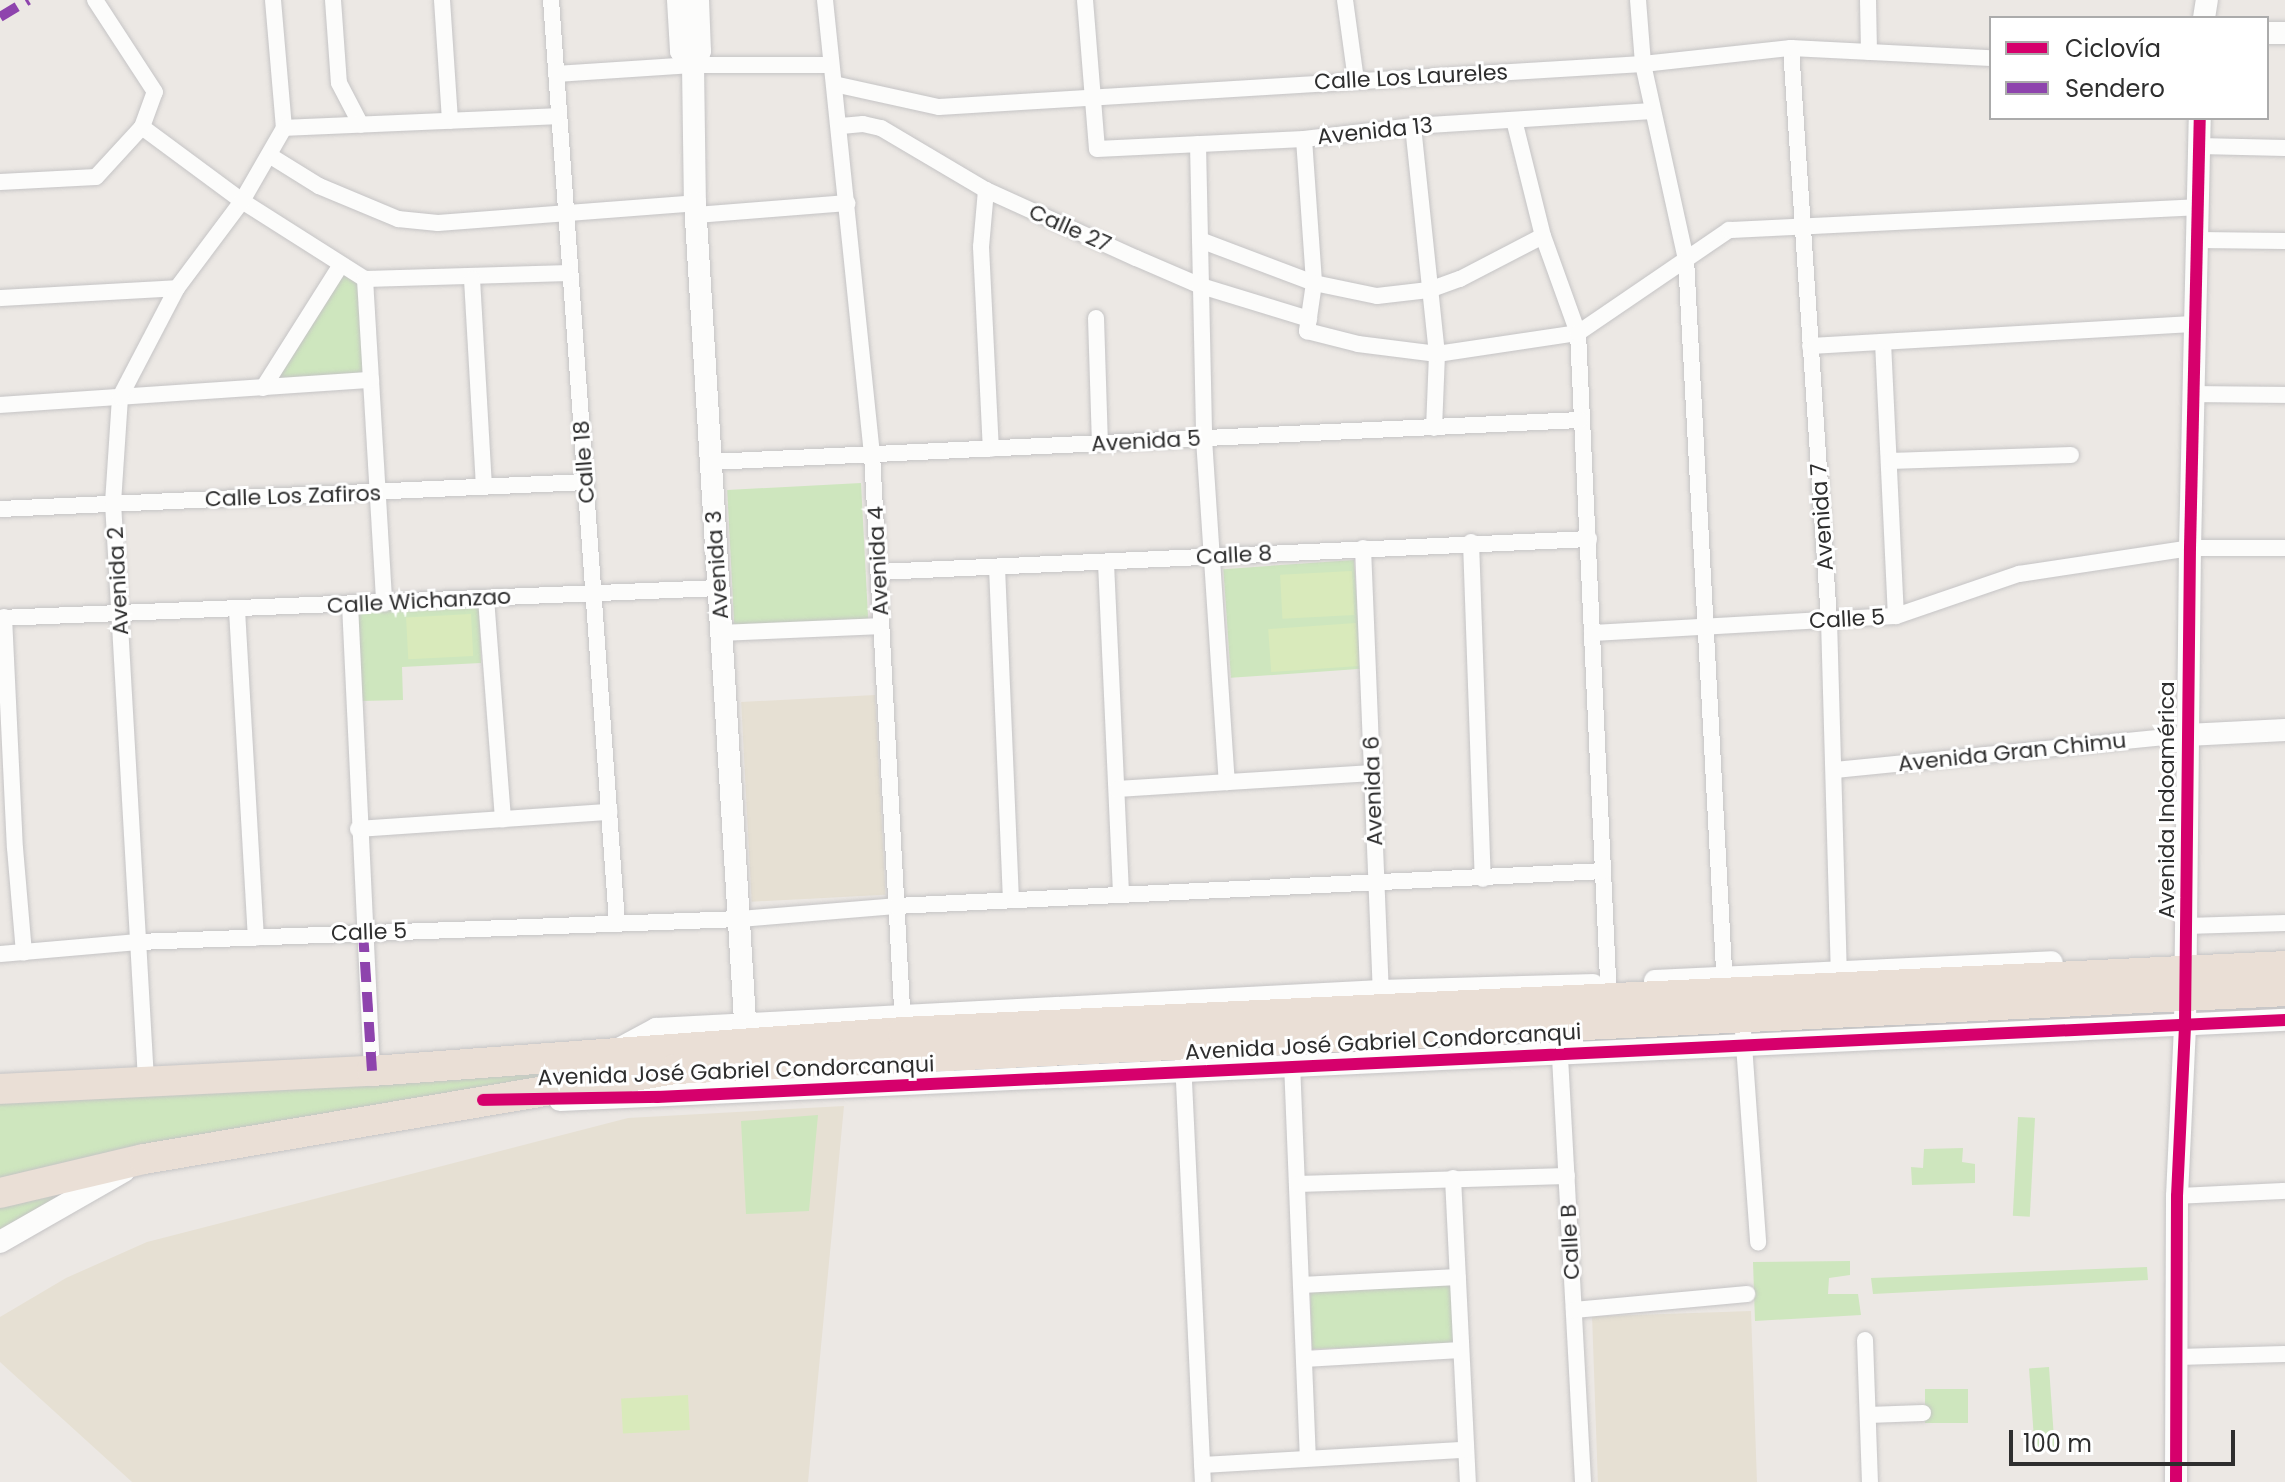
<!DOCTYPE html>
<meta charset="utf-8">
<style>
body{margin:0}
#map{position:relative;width:2285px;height:1482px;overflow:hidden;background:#ece8e4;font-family:Poppins,sans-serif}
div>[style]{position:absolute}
.education>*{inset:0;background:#e6e0d3;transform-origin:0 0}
.green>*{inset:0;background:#cee6be;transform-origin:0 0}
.pitch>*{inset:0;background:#d9eabb;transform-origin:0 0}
.roads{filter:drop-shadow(0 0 2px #c5c4c5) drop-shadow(0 0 2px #c5c4c5)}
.street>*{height:16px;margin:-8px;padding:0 8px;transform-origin:8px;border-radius:8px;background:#fcfcfb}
.secondary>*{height:22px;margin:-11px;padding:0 11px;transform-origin:11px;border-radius:11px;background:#fcfcfb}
.highway>*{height:30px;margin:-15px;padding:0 15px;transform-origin:15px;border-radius:15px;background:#eadfd6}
.quiet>*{height:10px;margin-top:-5px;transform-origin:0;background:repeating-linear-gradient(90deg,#8e44ad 0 20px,transparent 0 30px)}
.cycleway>*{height:12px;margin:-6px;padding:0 6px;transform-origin:6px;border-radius:6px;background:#d6006c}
span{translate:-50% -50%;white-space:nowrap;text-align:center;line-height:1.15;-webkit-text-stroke:6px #fff;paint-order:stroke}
.street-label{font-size:22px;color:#2e2e2e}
.legend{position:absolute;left:1989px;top:16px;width:280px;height:104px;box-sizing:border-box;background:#fff;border:2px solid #ababab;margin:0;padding:10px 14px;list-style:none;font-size:24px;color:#2e2e2e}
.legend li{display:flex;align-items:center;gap:16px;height:40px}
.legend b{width:40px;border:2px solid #ababab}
.scale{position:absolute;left:2009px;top:1430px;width:226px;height:36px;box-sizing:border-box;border:4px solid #2e2e2e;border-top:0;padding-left:10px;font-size:24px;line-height:28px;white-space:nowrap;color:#2e2e2e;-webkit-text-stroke:6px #fff;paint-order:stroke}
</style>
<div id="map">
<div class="education">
<i style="left:875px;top:695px;width:200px;height:134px;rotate:87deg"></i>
<i style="clip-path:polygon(844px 1106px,808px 1482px,132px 1482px,0 1362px,0 1317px,66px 1278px,147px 1242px,628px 1118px)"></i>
<i style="left:1751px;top:1311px;width:171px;height:159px;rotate:88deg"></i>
</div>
<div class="green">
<i style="clip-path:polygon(340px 266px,365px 279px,371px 380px,263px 388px)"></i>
<i style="left:861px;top:483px;width:138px;height:134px;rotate:87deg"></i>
<i style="left:1354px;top:560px;width:109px;height:131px;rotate:86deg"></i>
<i style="clip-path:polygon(479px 604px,481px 663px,402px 667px,403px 700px,361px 701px,357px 610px)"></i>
<i style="clip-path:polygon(650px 1065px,0 1181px,0 1099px)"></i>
<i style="clip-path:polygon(818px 1115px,809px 1211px,746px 1214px,741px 1121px)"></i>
<i style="left:2018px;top:1117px;width:17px;height:99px;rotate:3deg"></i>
<i style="clip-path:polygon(1963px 1148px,1962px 1162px,1975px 1164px,1975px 1183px,1912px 1185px,1911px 1167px,1923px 1168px,1924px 1149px)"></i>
<i style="clip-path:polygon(92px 1180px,0 1229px,0 1201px)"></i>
<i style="clip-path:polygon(1850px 1261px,1850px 1275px,1829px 1278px,1828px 1294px,1858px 1294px,1861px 1315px,1755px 1321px,1753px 1262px)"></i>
<i style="clip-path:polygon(2147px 1267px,2148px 1280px,1873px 1294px,1871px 1278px)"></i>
<i style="left:1453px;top:1285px;width:59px;height:143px;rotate:88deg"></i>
<i style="left:2049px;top:1367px;width:82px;height:20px;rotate:86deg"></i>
<i style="left:1925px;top:1389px;width:43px;height:34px"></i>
</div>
<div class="pitch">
<i style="left:1352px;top:571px;width:44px;height:72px;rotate:87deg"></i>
<i style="left:471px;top:614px;width:42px;height:65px;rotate:87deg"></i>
<i style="left:1356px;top:623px;width:43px;height:88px;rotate:86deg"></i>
<i style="left:688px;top:1395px;width:35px;height:67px;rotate:87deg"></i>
</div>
<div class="roads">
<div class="street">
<i style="left:273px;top:0;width:128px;rotate:85.1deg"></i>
<i style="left:333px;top:0;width:83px;rotate:85.9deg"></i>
<i style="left:339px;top:83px;width:47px;rotate:62.4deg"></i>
<i style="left:442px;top:0;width:121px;rotate:86.2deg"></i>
<i style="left:551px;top:0;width:926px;rotate:85.91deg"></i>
<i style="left:825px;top:0;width:456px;rotate:84.1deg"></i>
<i style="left:872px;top:454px;width:574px;rotate:86.9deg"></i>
<i style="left:1085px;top:0;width:149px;rotate:85.4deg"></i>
<i style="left:1097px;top:149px;width:207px;rotate:-2.8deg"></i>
<i style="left:1304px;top:139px;width:110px;rotate:-6.8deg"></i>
<i style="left:1413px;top:126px;width:240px;rotate:-3.6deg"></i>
<i style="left:1345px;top:0;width:81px;rotate:82.2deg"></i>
<i style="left:1638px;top:0;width:64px;rotate:85.5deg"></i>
<i style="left:1643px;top:64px;width:200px;rotate:77.6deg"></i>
<i style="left:1686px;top:259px;width:731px;rotate:86.94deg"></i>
<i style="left:1868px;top:0;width:52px;rotate:88.9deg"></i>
<i style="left:1791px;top:48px;width:573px;rotate:86.2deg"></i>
<i style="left:1829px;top:620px;width:362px;rotate:88.4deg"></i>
<i style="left:556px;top:74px;width:137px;rotate:-3.8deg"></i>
<i style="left:693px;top:65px;width:137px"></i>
<i style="left:834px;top:84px;width:107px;rotate:12.4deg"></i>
<i style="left:939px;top:107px;width:705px;rotate:-3.5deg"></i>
<i style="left:1643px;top:64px;width:149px;rotate:-6.2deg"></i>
<i style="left:1791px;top:48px;width:200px;rotate:2.9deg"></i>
<i style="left:1514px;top:120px;width:120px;rotate:76deg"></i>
<i style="left:1543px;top:236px;width:103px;rotate:70.2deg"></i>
<i style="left:1578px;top:333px;width:668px;rotate:87.34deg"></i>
<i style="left:841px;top:126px;width:22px;rotate:-5deg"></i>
<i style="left:863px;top:124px;width:18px;rotate:13deg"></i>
<i style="left:881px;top:128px;width:122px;rotate:30.6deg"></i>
<i style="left:986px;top:190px;width:165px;rotate:24.4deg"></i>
<i style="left:1136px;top:258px;width:71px;rotate:23.3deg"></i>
<i style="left:1201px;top:286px;width:113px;rotate:17deg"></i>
<i style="left:1413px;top:126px;width:229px;rotate:84deg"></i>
<i style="left:1437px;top:354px;width:74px;rotate:92.3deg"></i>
<i style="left:142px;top:127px;width:124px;rotate:36.5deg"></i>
<i style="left:242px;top:201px;width:146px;rotate:32.4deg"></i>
<i style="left:365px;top:279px;width:205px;rotate:-1.7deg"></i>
<i style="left:284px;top:128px;width:275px;rotate:-2.5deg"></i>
<i style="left:1304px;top:139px;width:144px;rotate:86deg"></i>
<i style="left:1314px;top:283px;width:49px;rotate:98.3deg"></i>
<i style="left:1307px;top:331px;width:53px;rotate:14.3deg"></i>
<i style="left:1358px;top:344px;width:80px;rotate:7.2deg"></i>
<i style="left:1437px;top:354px;width:143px;rotate:-8.5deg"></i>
<i style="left:1578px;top:333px;width:183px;rotate:-34.3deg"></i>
<i style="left:1729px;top:230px;width:470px;rotate:-2.8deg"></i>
<i style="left:1198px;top:144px;width:295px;rotate:88.8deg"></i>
<i style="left:1204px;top:439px;width:344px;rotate:86.2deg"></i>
<i style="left:2199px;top:146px;width:86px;rotate:1.3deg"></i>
<i style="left:269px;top:155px;width:59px;rotate:31.8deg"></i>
<i style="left:319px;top:186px;width:86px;rotate:22.7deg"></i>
<i style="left:398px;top:219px;width:40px;rotate:5.7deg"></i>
<i style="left:438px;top:223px;width:258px;rotate:-4.4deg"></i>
<i style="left:0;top:182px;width:96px;rotate:-3deg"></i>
<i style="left:96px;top:177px;width:68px;rotate:-47.4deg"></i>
<i style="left:142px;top:127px;width:37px;rotate:-70deg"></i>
<i style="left:155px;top:92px;width:110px;rotate:-123.1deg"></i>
<i style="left:986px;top:190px;width:57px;rotate:95deg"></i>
<i style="left:981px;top:247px;width:202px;rotate:87.2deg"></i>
<i style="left:696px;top:215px;width:152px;rotate:-4.5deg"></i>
<i style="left:1200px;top:240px;width:122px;rotate:20.7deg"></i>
<i style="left:1314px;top:283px;width:64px;rotate:11.7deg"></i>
<i style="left:1377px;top:296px;width:52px;rotate:-6.6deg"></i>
<i style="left:1429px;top:290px;width:33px;rotate:-20deg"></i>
<i style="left:1460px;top:279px;width:93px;rotate:-27.4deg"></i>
<i style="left:2198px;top:240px;width:87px;rotate:0.7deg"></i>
<i style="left:365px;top:279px;width:325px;rotate:86.6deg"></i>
<i style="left:472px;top:279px;width:208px;rotate:86.7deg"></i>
<i style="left:0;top:298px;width:177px;rotate:-3.2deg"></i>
<i style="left:1096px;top:318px;width:126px;rotate:88.2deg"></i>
<i style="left:1883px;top:342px;width:274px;rotate:87.3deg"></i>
<i style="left:1810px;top:346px;width:388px;rotate:-3.3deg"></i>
<i style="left:263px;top:388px;width:144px;rotate:-57.7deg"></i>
<i style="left:2196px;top:394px;width:89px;rotate:0.6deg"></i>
<i style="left:0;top:405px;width:372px;rotate:-3.9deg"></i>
<i style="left:1890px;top:461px;width:181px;rotate:-1.9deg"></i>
<i style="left:711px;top:462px;width:870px;rotate:-2.77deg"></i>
<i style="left:0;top:509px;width:586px;rotate:-2.64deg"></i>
<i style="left:1471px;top:542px;width:337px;rotate:88deg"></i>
<i style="left:1363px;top:548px;width:454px;rotate:87.7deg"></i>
<i style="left:1106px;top:563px;width:331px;rotate:87.4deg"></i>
<i style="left:997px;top:567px;width:333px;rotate:87.6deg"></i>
<i style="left:879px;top:572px;width:711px;rotate:-2.66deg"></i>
<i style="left:486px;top:598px;width:222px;rotate:85.6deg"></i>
<i style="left:350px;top:604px;width:468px;rotate:87.3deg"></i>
<i style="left:237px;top:610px;width:328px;rotate:86.7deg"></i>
<i style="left:4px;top:617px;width:231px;rotate:87.3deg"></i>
<i style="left:15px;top:848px;width:105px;rotate:85.1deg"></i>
<i style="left:0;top:618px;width:720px;rotate:-2.39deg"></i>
<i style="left:722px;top:633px;width:159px;rotate:-2.5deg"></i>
<i style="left:1592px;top:633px;width:304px;rotate:-3.2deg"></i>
<i style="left:1896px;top:616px;width:130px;rotate:-18.9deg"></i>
<i style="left:2019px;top:574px;width:173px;rotate:-8.6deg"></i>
<i style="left:2190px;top:548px;width:95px"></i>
<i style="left:1835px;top:770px;width:354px;rotate:-5.7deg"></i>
<i style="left:1117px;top:789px;width:256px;rotate:-3.6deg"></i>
<i style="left:358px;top:829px;width:252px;rotate:-3.9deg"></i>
<i style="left:2186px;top:926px;width:99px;rotate:-1.7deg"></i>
<i style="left:0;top:954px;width:139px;rotate:-5deg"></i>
<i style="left:138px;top:942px;width:601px;rotate:-2.19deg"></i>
<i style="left:739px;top:919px;width:158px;rotate:-4.7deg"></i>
<i style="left:896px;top:906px;width:708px;rotate:-2.83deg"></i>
<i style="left:1738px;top:1011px;width:7px;rotate:56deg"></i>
<i style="left:1742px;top:1017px;width:226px;rotate:85.9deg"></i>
<i style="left:1558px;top:1020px;width:463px;rotate:86.9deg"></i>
<i style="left:1291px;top:1038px;width:420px;rotate:87.7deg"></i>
<i style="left:1183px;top:1060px;width:422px;rotate:87.3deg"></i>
<i style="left:146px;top:1080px;width:578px;rotate:-93.27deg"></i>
<i style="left:113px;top:503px;width:106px;rotate:-86.2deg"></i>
<i style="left:120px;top:397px;width:123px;rotate:-62.4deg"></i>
<i style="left:177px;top:288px;width:109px;rotate:-53.2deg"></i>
<i style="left:242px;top:201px;width:84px;rotate:-60.1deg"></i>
<i style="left:1453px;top:1178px;width:304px;rotate:87.2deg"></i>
<i style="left:1297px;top:1184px;width:270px;rotate:-1.7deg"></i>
<i style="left:2177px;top:1196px;width:108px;rotate:-2.7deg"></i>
<i style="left:1301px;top:1285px;width:157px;rotate:-2.9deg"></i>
<i style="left:1574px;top:1310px;width:174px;rotate:-5.3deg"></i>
<i style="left:1865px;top:1340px;width:142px;rotate:88deg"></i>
<i style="left:2177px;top:1357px;width:108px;rotate:-1.6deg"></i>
<i style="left:1304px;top:1359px;width:157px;rotate:-3.3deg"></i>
<i style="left:1868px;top:1415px;width:55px;rotate:-2.1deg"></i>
<i style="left:1202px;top:1465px;width:264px;rotate:-3.3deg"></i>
</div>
<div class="secondary">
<i style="left:678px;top:0;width:51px;rotate:86.6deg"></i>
<i style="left:681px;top:51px;width:18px;rotate:49deg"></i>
<i style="left:698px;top:0;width:51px;rotate:87.8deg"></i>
<i style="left:700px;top:51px;width:16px;rotate:117deg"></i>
<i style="left:693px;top:65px;width:138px;rotate:89.2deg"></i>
<i style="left:695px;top:203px;width:835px;rotate:86.5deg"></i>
<i style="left:2204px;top:18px;width:18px;rotate:-81deg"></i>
<i style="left:2267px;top:33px;width:18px"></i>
<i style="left:2187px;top:735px;width:98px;rotate:-2.9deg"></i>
<i style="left:1655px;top:981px;width:397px;rotate:-2.7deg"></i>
<i style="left:617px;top:1050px;width:44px;rotate:-28.3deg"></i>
<i style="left:656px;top:1029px;width:726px;rotate:-3deg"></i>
<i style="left:1381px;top:991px;width:212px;rotate:-1.6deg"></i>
<i style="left:560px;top:1100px;width:1727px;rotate:-2.66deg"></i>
<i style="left:0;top:1242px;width:143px;rotate:-29.8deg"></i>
<i style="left:2176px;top:1482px;width:286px;rotate:-89.8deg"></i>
<i style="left:2177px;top:1196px;width:172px;rotate:-87.3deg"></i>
<i style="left:2185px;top:1024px;width:476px;rotate:-89.4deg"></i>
<i style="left:2190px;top:548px;width:430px;rotate:-88.7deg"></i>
</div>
<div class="highway">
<i style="left:0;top:1089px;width:372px;rotate:-2.8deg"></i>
<i style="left:372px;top:1071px;width:532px;rotate:-4.2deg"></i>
<i style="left:903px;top:1032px;width:1384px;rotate:-2.73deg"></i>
<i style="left:0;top:1193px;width:148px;rotate:-13.3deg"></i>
<i style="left:144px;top:1159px;width:539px;rotate:-9.62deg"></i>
<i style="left:675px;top:1069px;width:1612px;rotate:-2.77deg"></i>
</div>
</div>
<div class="quiet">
<i style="left:0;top:17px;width:33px;rotate:-31deg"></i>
<i style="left:363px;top:932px;width:139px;rotate:86.3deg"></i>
</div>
<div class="cycleway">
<i style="left:483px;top:1100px;width:174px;rotate:-1deg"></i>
<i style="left:657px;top:1097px;width:1630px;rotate:-2.71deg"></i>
<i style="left:2176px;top:1482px;width:286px;rotate:-89.8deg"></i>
<i style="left:2177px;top:1196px;width:172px;rotate:-87.3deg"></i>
<i style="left:2185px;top:1024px;width:476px;rotate:-89.4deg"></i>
<i style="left:2190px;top:548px;width:430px;rotate:-88.7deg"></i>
</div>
<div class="street-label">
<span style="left:1411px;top:77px;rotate:-3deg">Calle Los Laureles</span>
<span style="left:1375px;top:131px;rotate:-6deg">Avenida 13</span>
<span style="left:1070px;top:228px;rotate:24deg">Calle 27</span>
<span style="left:1146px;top:441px;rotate:-3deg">Avenida 5</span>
<span style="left:584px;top:462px;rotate:-94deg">Calle 18</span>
<span style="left:293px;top:496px;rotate:-2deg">Calle Los Zafiros</span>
<span style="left:1822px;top:517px;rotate:-94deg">Avenida 7</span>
<span style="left:1234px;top:555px;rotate:-3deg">Calle 8</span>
<span style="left:878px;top:561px;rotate:-93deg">Avenida 4</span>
<span style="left:717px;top:565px;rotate:-94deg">Avenida 3</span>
<span style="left:118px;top:581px;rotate:-93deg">Avenida 2</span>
<span style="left:419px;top:601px;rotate:-3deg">Calle Wichanzao</span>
<span style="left:1847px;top:619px;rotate:-3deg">Calle 5</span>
<span style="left:2012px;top:752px;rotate:-6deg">Avenida Gran Chimu</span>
<span style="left:1373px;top:791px;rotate:-92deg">Avenida 6</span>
<span style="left:2167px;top:800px;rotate:-90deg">Avenida Indoamérica</span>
<span style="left:369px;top:932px;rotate:-2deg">Calle 5</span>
<span style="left:1383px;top:1042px;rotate:-3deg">Avenida José Gabriel Condorcanqui</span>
<span style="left:736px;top:1071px;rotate:-2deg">Avenida José Gabriel Condorcanqui</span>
<span style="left:1570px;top:1242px;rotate:-93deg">Calle B</span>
</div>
<ul class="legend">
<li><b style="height:10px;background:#d6006c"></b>Ciclovía</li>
<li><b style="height:10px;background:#8e44ad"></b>Sendero</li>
</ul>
<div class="scale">100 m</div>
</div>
